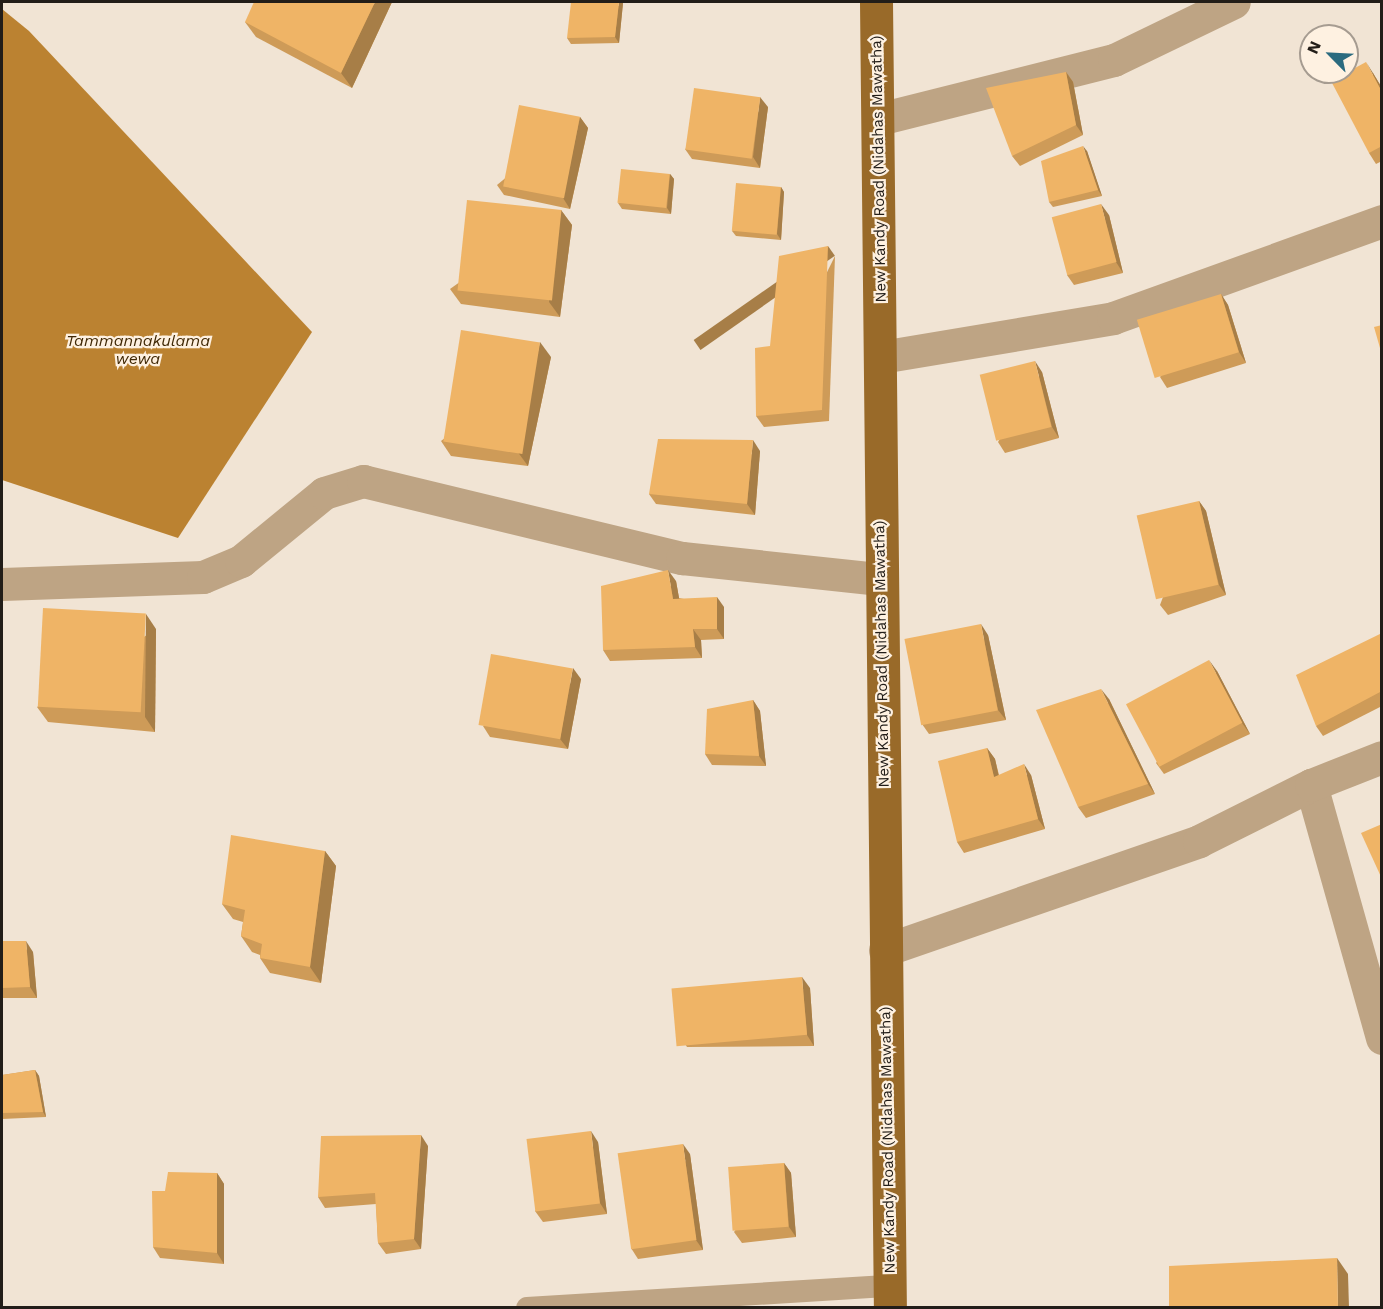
<!DOCTYPE html>
<style>
body{margin:0}
#map{position:relative;width:1383px;height:1309px;overflow:hidden;background:#f1e4d4;font-family:"Work Sans",sans-serif}
div>[style]{position:absolute}
.water>*{inset:0;background:#bb8231}
.service>*{height:22px;margin:-11px;padding:0 11px;transform-origin:11px;border-radius:11px;background:#bea484}
.minor>*{height:33px;margin:-16.5px;padding:0 16.5px;transform-origin:16.5px;border-radius:16.5px;background:#bea484}
.primary>*{height:33px;margin:-16.5px;padding:0 16.5px;transform-origin:16.5px;border-radius:16.5px;background:#996a29}
.wall>*{inset:0;background:#ce9b58}
.shaded-wall>*{inset:0;background:#a77e47;transform-origin:0 0}
.building>*{inset:0;background:#efb466;transform-origin:0 0}
span{translate:-50% -50%;white-space:nowrap;text-align:center;line-height:1.15;-webkit-text-stroke:4.5px #fef1e1;paint-order:stroke}
.street-label{font-size:15px;color:#221d18}
.water-label{font-size:16px;color:#402805;font-style:italic}
.frame{position:absolute;inset:0;border:3px solid #221d18;pointer-events:none}
.north{position:absolute;left:1299px;top:24px;width:60px;height:60px;box-sizing:border-box;background:#fef1e1;border:2px solid #a69c91;border-radius:50%;rotate:294deg;font-size:16px;font-weight:700;line-height:24px;text-align:center;color:#221d18}
.north::after{content:'';display:block;margin:auto;width:21px;height:27px;background:#2b6b7f;clip-path:polygon(50% 0,100% 100%,50% 72%,0 100%)}
</style>
<div id="map">
<div class="water">
<i style="clip-path:polygon(2px 9px,29px 31px,312px 332px,178px 538px,2px 480px)"></i>
</div>
<div class="service">
<i style="left:527px;top:1308px;width:364px;rotate:-3.5deg"></i>
</div>
<div class="minor">
<i style="left:879px;top:119px;width:242px;rotate:-14.1deg"></i>
<i style="left:1114px;top:60px;width:133px;rotate:-25.8deg"></i>
<i style="left:881px;top:357px;width:235px;rotate:-9.5deg"></i>
<i style="left:1113px;top:318px;width:286px;rotate:-19.8deg"></i>
<i style="left:2px;top:584px;width:201px;rotate:-2deg"></i>
<i style="left:203px;top:577px;width:41px;rotate:-22.8deg"></i>
<i style="left:241px;top:561px;width:107px;rotate:-39.3deg"></i>
<i style="left:324px;top:493px;width:41px;rotate:-17.1deg"></i>
<i style="left:363px;top:481px;width:328px;rotate:13.6deg"></i>
<i style="left:682px;top:558px;width:199px;rotate:6.1deg"></i>
<i style="left:1311px;top:785px;width:263px;rotate:74.3deg"></i>
<i style="left:885px;top:950px;width:332px;rotate:-19.1deg"></i>
<i style="left:1199px;top:841px;width:125px;rotate:-26.6deg"></i>
<i style="left:1311px;top:785px;width:76px;rotate:-21.5deg"></i>
</div>
<div class="primary">
<i style="left:876px;top:2px;width:1306px;rotate:89.39deg"></i>
</div>
<div class="wall">
<i style="clip-path:polygon(392px 2px,352px 88px,256px 37px,245px 22px)"></i>
<i style="clip-path:polygon(623px 3px,619px 43px,571px 44px,567px 38px)"></i>
<i style="clip-path:polygon(1066px 72px,1073px 82px,1083px 135px,1020px 166px,1012px 156px)"></i>
<i style="clip-path:polygon(1373px 73px,1382px 88px,1382px 161px,1376px 164px,1369px 153px)"></i>
<i style="clip-path:polygon(768px 107px,760px 168px,692px 159px,685px 149px)"></i>
<i style="clip-path:polygon(580px 117px,588px 128px,570px 209px,504px 195px,497px 185px)"></i>
<i style="clip-path:polygon(1087px 151px,1102px 196px,1053px 207px,1049px 202px)"></i>
<i style="clip-path:polygon(670px 174px,674px 179px,671px 214px,622px 209px,618px 203px)"></i>
<i style="clip-path:polygon(781px 187px,784px 192px,781px 240px,736px 236px,732px 231px)"></i>
<i style="clip-path:polygon(561px 210px,572px 225px,560px 317px,461px 304px,450px 289px)"></i>
<i style="clip-path:polygon(1109px 215px,1123px 273px,1074px 285px,1067px 275px)"></i>
<i style="clip-path:polygon(835px 256px,829px 421px,764px 427px,756px 416px)"></i>
<i style="clip-path:polygon(1221px 294px,1228px 305px,1246px 363px,1167px 388px,1160px 377px)"></i>
<i style="clip-path:polygon(551px 357px,528px 466px,451px 456px,441px 441px)"></i>
<i style="clip-path:polygon(1042px 372px,1059px 438px,1005px 453px,998px 442px)"></i>
<i style="clip-path:polygon(760px 451px,755px 515px,656px 504px,649px 494px)"></i>
<i style="clip-path:polygon(1199px 501px,1206px 511px,1226px 595px,1168px 615px,1160px 605px)"></i>
<i style="clip-path:polygon(676px 581px,679px 598px,724px 607px,724px 639px,701px 640px,702px 658px,610px 661px,603px 650px)"></i>
<i style="clip-path:polygon(156px 629px,155px 732px,48px 722px,37px 707px)"></i>
<i style="clip-path:polygon(1382px 633px,1382px 706px,1323px 736px,1316px 726px)"></i>
<i style="clip-path:polygon(988px 635px,1006px 720px,929px 734px,922px 724px)"></i>
<i style="clip-path:polygon(1217px 671px,1250px 734px,1164px 774px,1156px 763px)"></i>
<i style="clip-path:polygon(581px 679px,568px 749px,490px 737px,483px 726px)"></i>
<i style="clip-path:polygon(1109px 699px,1155px 794px,1086px 818px,1078px 807px)"></i>
<i style="clip-path:polygon(753px 700px,760px 711px,766px 766px,712px 765px,705px 754px)"></i>
<i style="clip-path:polygon(987px 748px,995px 759px,999px 775px,1031px 775px,1045px 829px,964px 853px,957px 842px)"></i>
<i style="clip-path:polygon(325px 851px,336px 866px,321px 983px,270px 973px,260px 958px,260px 955px,252px 952px,241px 936px,243px 922px,233px 919px,222px 904px)"></i>
<i style="clip-path:polygon(2px 941px,33px 952px,37px 998px,2px 998px)"></i>
<i style="clip-path:polygon(810px 988px,814px 1046px,687px 1047px,680px 1036px)"></i>
<i style="clip-path:polygon(35px 1070px,39px 1076px,46px 1117px,2px 1119px,2px 1075px)"></i>
<i style="clip-path:polygon(598px 1142px,607px 1214px,543px 1222px,535px 1211px)"></i>
<i style="clip-path:polygon(428px 1146px,421px 1249px,386px 1254px,378px 1243px,376px 1204px,325px 1208px,318px 1197px)"></i>
<i style="clip-path:polygon(690px 1154px,703px 1250px,638px 1259px,631px 1248px)"></i>
<i style="clip-path:polygon(784px 1163px,791px 1173px,796px 1237px,742px 1243px,734px 1232px)"></i>
<i style="clip-path:polygon(217px 1173px,224px 1184px,224px 1264px,160px 1258px,153px 1247px,165px 1191px)"></i>
</div>
<div class="shaded-wall">
<i style="clip-path:polygon(375px 2px,392px 2px,352px 88px,341px 73px)"></i>
<i style="clip-path:polygon(619px 2px,622px 2px,623px 3px,619px 43px,615px 37px)"></i>
<i style="clip-path:polygon(1366px 62px,1373px 73px,1382px 88px,1382px 92px)"></i>
<i style="clip-path:polygon(1066px 72px,1073px 82px,1083px 135px,1076px 125px)"></i>
<i style="clip-path:polygon(760px 97px,768px 107px,760px 168px,753px 157px)"></i>
<i style="clip-path:polygon(580px 117px,588px 128px,570px 209px,563px 198px)"></i>
<i style="clip-path:polygon(1083px 146px,1087px 151px,1102px 196px,1098px 190px)"></i>
<i style="clip-path:polygon(670px 174px,674px 179px,671px 214px,667px 208px)"></i>
<i style="clip-path:polygon(781px 187px,784px 192px,781px 240px,777px 234px)"></i>
<i style="clip-path:polygon(1101px 204px,1109px 215px,1123px 273px,1116px 262px)"></i>
<i style="clip-path:polygon(561px 210px,572px 225px,560px 317px,549px 302px)"></i>
<i style="left:828px;top:246px;width:12px;height:164px;rotate:55deg"></i>
<i style="clip-path:polygon(1221px 294px,1228px 305px,1246px 363px,1239px 352px)"></i>
<i style="clip-path:polygon(540px 342px,551px 357px,528px 466px,517px 451px)"></i>
<i style="clip-path:polygon(1035px 361px,1042px 372px,1059px 438px,1052px 427px)"></i>
<i style="clip-path:polygon(753px 440px,760px 451px,755px 515px,747px 504px)"></i>
<i style="clip-path:polygon(1199px 501px,1206px 511px,1226px 595px,1219px 585px)"></i>
<i style="clip-path:polygon(668px 570px,676px 581px,681px 609px,673px 599px)"></i>
<i style="clip-path:polygon(717px 597px,724px 607px,724px 639px,717px 629px)"></i>
<i style="clip-path:polygon(146px 614px,156px 629px,155px 732px,145px 717px)"></i>
<i style="clip-path:polygon(981px 624px,988px 635px,1006px 720px,998px 710px)"></i>
<i style="clip-path:polygon(693px 629px,701px 640px,702px 658px,695px 647px)"></i>
<i style="clip-path:polygon(1209px 660px,1217px 671px,1250px 734px,1242px 723px)"></i>
<i style="clip-path:polygon(573px 668px,581px 679px,568px 749px,560px 739px)"></i>
<i style="clip-path:polygon(1101px 689px,1109px 699px,1155px 794px,1148px 784px)"></i>
<i style="clip-path:polygon(753px 700px,760px 711px,766px 766px,759px 756px)"></i>
<i style="clip-path:polygon(987px 748px,995px 759px,1001px 787px,994px 777px)"></i>
<i style="clip-path:polygon(1024px 764px,1031px 775px,1045px 829px,1038px 819px)"></i>
<i style="clip-path:polygon(325px 851px,336px 866px,321px 983px,310px 967px)"></i>
<i style="clip-path:polygon(26px 941px,33px 952px,37px 998px,30px 987px)"></i>
<i style="clip-path:polygon(802px 977px,810px 988px,814px 1046px,807px 1035px)"></i>
<i style="clip-path:polygon(35px 1070px,39px 1076px,46px 1117px,43px 1112px)"></i>
<i style="clip-path:polygon(591px 1131px,598px 1142px,607px 1214px,600px 1203px)"></i>
<i style="clip-path:polygon(421px 1135px,428px 1146px,421px 1249px,414px 1239px)"></i>
<i style="clip-path:polygon(683px 1144px,690px 1154px,703px 1250px,696px 1240px)"></i>
<i style="clip-path:polygon(784px 1163px,791px 1173px,796px 1237px,789px 1227px)"></i>
<i style="clip-path:polygon(217px 1173px,224px 1184px,224px 1264px,217px 1253px)"></i>
<i style="clip-path:polygon(1337px 1258px,1348px 1274px,1349px 1308px,1338px 1308px)"></i>
</div>
<div class="building">
<i style="clip-path:polygon(254px 2px,375px 2px,341px 73px,245px 22px)"></i>
<i style="clip-path:polygon(571px 2px,619px 2px,615px 37px,567px 38px)"></i>
<i style="clip-path:polygon(1366px 62px,1382px 92px,1382px 146px,1369px 153px,1331px 81px)"></i>
<i style="clip-path:polygon(1066px 72px,1076px 125px,1012px 156px,986px 88px)"></i>
<i style="left:694px;top:88px;width:67px;height:62px;rotate:8deg"></i>
<i style="left:519px;top:105px;width:62px;height:83px;rotate:11deg"></i>
<i style="clip-path:polygon(1083px 146px,1098px 190px,1049px 202px,1041px 161px)"></i>
<i style="left:621px;top:169px;width:49px;height:34px;rotate:6deg"></i>
<i style="left:736px;top:183px;width:45px;height:48px;rotate:5deg"></i>
<i style="left:467px;top:200px;width:95px;height:91px;rotate:6deg"></i>
<i style="left:1101px;top:204px;width:60px;height:51px;rotate:75deg"></i>
<i style="clip-path:polygon(828px 246px,822px 410px,756px 416px,755px 348px,770px 346px,779px 256px)"></i>
<i style="left:1221px;top:294px;width:61px;height:88px;rotate:73deg"></i>
<i style="clip-path:polygon(1382px 325px,1382px 355px,1374px 327px)"></i>
<i style="left:461px;top:330px;width:80px;height:113px;rotate:9deg"></i>
<i style="left:1035px;top:361px;width:68px;height:57px;rotate:76deg"></i>
<i style="clip-path:polygon(658px 439px,753px 440px,747px 504px,649px 494px)"></i>
<i style="left:1199px;top:501px;width:86px;height:64px;rotate:77deg"></i>
<i style="clip-path:polygon(668px 570px,673px 599px,717px 597px,717px 629px,693px 629px,695px 647px,603px 650px,601px 586px)"></i>
<i style="left:43px;top:608px;width:103px;height:99px;rotate:3deg"></i>
<i style="left:981px;top:624px;width:88px;height:78px;rotate:79deg"></i>
<i style="clip-path:polygon(1382px 633px,1382px 691px,1316px 726px,1296px 675px)"></i>
<i style="left:491px;top:654px;width:83px;height:72px;rotate:10deg"></i>
<i style="left:1209px;top:660px;width:71px;height:94px;rotate:62deg"></i>
<i style="clip-path:polygon(1101px 689px,1148px 784px,1078px 807px,1036px 710px)"></i>
<i style="clip-path:polygon(753px 700px,759px 756px,705px 754px,707px 709px)"></i>
<i style="clip-path:polygon(987px 748px,994px 777px,1024px 764px,1038px 819px,957px 842px,938px 761px)"></i>
<i style="clip-path:polygon(1382px 824px,1382px 879px,1361px 833px)"></i>
<i style="clip-path:polygon(231px 835px,325px 851px,310px 967px,260px 958px,262px 944px,241px 936px,245px 910px,222px 904px)"></i>
<i style="clip-path:polygon(2px 941px,26px 941px,30px 987px,2px 988px)"></i>
<i style="left:802px;top:977px;width:58px;height:131px;rotate:85deg"></i>
<i style="clip-path:polygon(35px 1070px,43px 1112px,2px 1113px,2px 1075px)"></i>
<i style="left:591px;top:1131px;width:73px;height:65px;rotate:83deg"></i>
<i style="clip-path:polygon(421px 1135px,414px 1239px,378px 1243px,375px 1193px,318px 1197px,321px 1136px)"></i>
<i style="left:683px;top:1144px;width:97px;height:66px;rotate:82deg"></i>
<i style="left:784px;top:1163px;width:64px;height:56px;rotate:86deg"></i>
<i style="clip-path:polygon(168px 1172px,217px 1173px,217px 1253px,153px 1247px,152px 1191px,165px 1191px)"></i>
<i style="clip-path:polygon(1337px 1258px,1338px 1308px,1169px 1308px,1169px 1266px)"></i>
</div>
<div class="street-label">
<span style="left:879px;top:169px;rotate:-91deg">New Kandy Road (Nidahas Mawatha)</span>
<span style="left:882px;top:654px;rotate:-91deg">New Kandy Road (Nidahas Mawatha)</span>
<span style="left:888px;top:1140px;rotate:-91deg">New Kandy Road (Nidahas Mawatha)</span>
</div>
<div class="water-label">
<span style="left:138px;top:350px">Tammannakulama<br>wewa</span>
</div>
<div class="frame"></div>
<div class="north">N</div>
</div>
